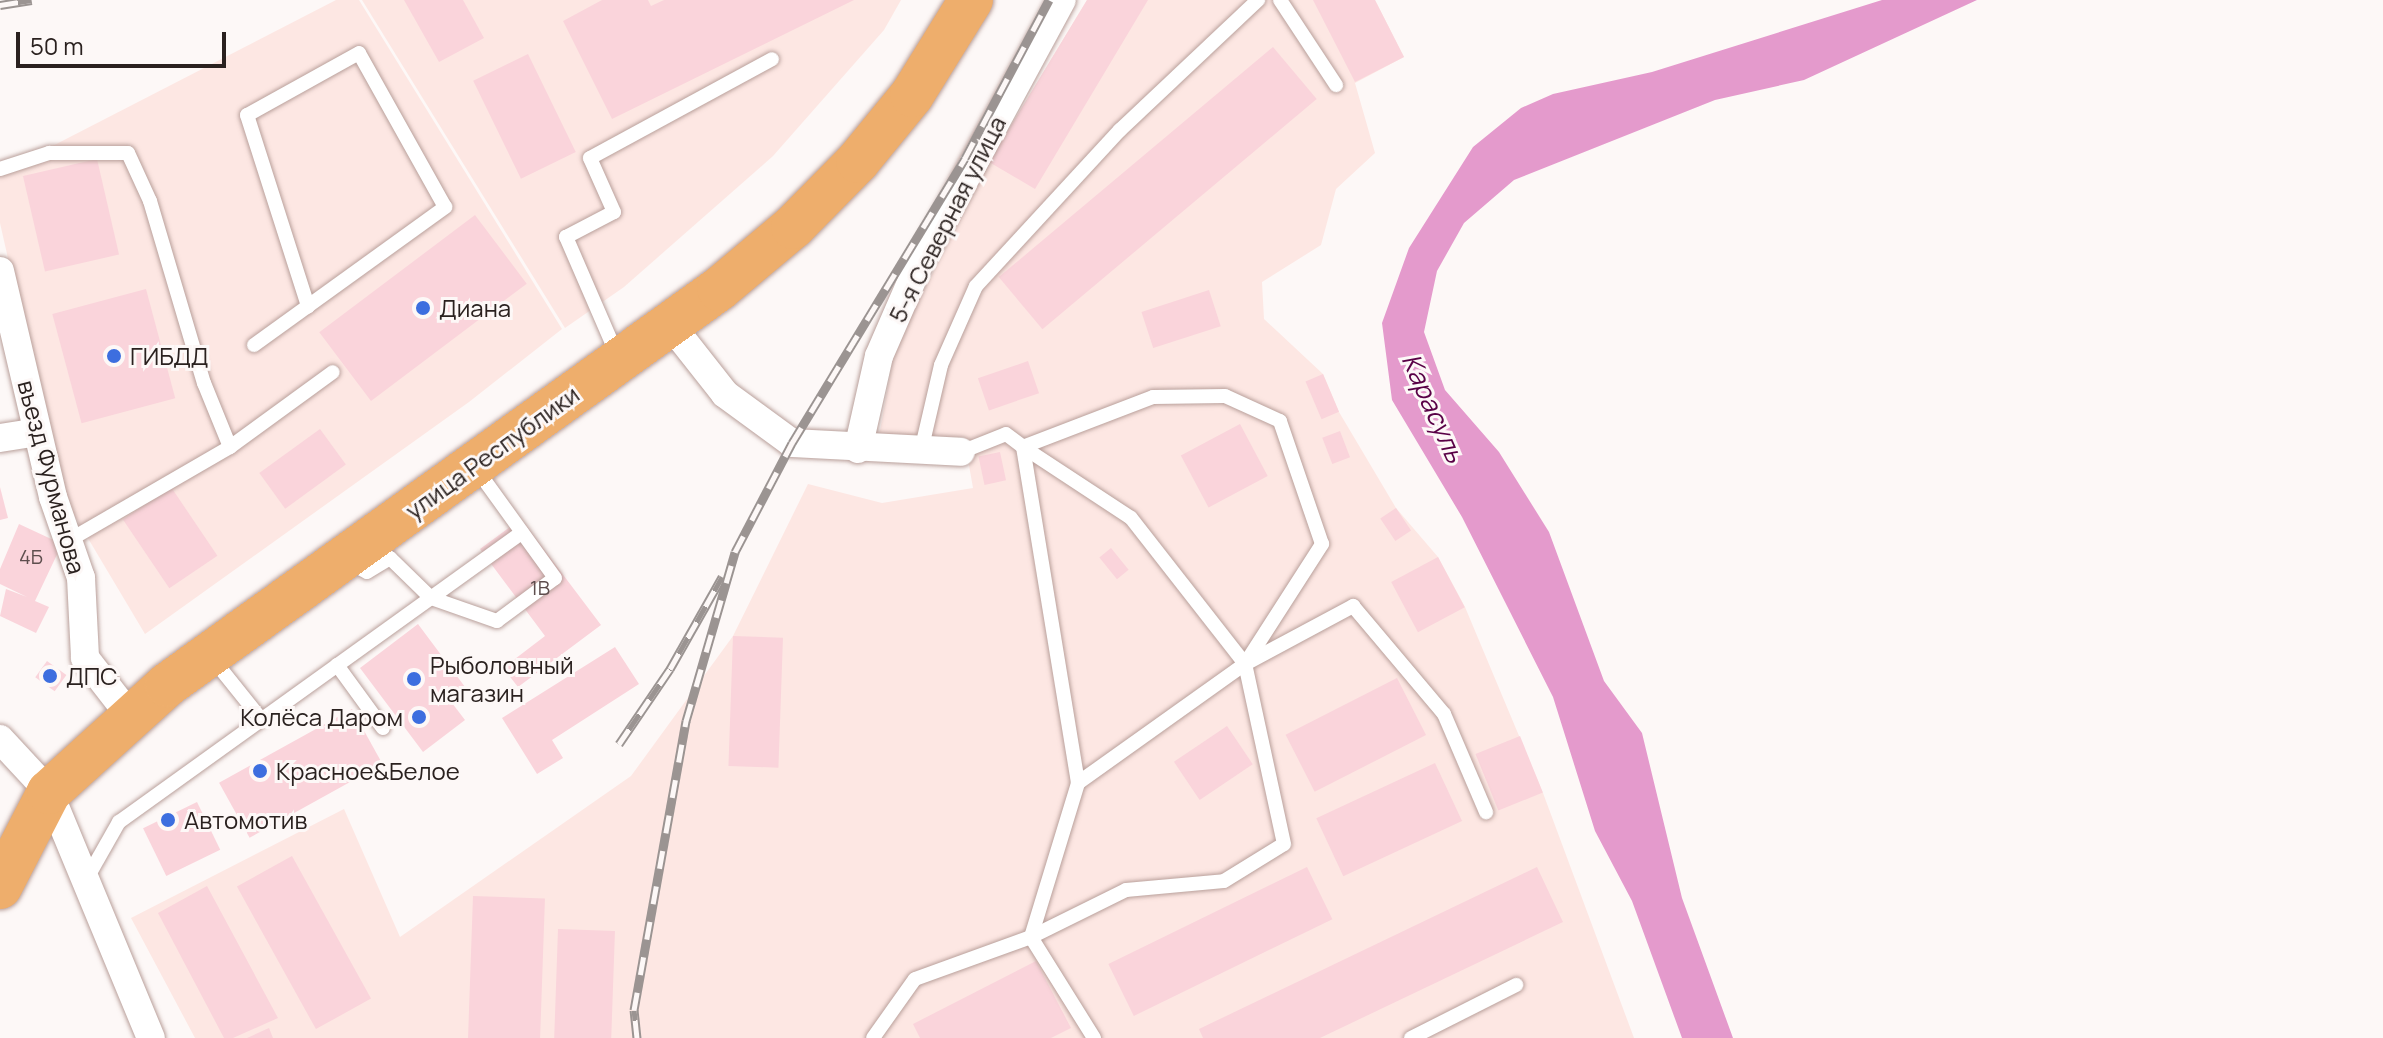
<!DOCTYPE html>
<meta charset="utf-8">
<style>
body{margin:0}
#map{position:relative;width:2383px;height:1038px;overflow:hidden;background:#fdf8f7;font-family:Manrope,sans-serif}
div>[style]{position:absolute}
.built>*{inset:0;background:#fde7e3}
.water>*{inset:0;background:#e49acc}
.building>*{inset:0;background:#fad4db;transform-origin:0 0}
.roads{filter:drop-shadow(0 0 2px #b9a09b) drop-shadow(0 0 2px #b9a09b)}
.service>*{height:14px;margin:-7px;padding:0 7px;transform-origin:7px;border-radius:7px;background:#fff}
.minor>*{height:28px;margin:-14px;padding:0 14px;transform-origin:14px;border-radius:14px;background:#fff}
.primary>*{height:44px;margin:-22px;padding:0 22px;transform-origin:22px;border-radius:22px;background:#eeae6c}
.rail>*{height:9px;margin-top:-4.5px;transform-origin:0;background:repeating-linear-gradient(90deg,#fdf8f7 0 18px,#9b9492 0 36px);box-sizing:border-box;border-block:2px solid #9b9492}
.dots>*{width:22px;height:22px;translate:-50% -50%;box-sizing:border-box;border:4px solid #fdf8f7;border-radius:50%}
span{translate:-50% -50%;white-space:nowrap;text-align:center;line-height:1.15;-webkit-text-stroke:6px #fdf8f7;paint-order:stroke}
.number-label{font-size:20px;color:#5e4e4e}
.number-label span{-webkit-text-stroke-width:0}
.street-label{font-size:24px;color:#2a211f}
.poi-label{font-size:24px;color:#2a211f}
.left{translate:0 -50%;text-align:left}
.right{translate:-100% -50%;text-align:right}
.water-label{font-size:26px;color:#590046;font-style:italic}
.scale{position:absolute;left:16px;top:32px;width:210px;height:36px;box-sizing:border-box;border:4px solid #2a211f;border-top:0;padding-left:10px;font-size:24px;line-height:28px;white-space:nowrap;color:#2a211f;-webkit-text-stroke:6px #fdf8f7;paint-order:stroke}
</style>
<div id="map">
<div class="built">
<i style="clip-path:polygon(336px 0,359px 0,562px 329px,469px 402px,145px 634px,61px 493px,0 223px,0 173px)"></i>
<i style="clip-path:polygon(362px 0,901px 0,884px 30px,773px 156px,624px 287px,565px 328px)"></i>
<i style="clip-path:polygon(1087px 0,1375px 0,1404px 57px,1355px 83px,1375px 153px,1336px 189px,1321px 245px,1262px 282px,1264px 319px,1323px 374px,1339px 412px,1396px 508px,1438px 557px,1465px 607px,1543px 793px,1634px 1038px,195px 1038px,131px 918px,344px 809px,400px 937px,631px 776px,733px 636px,808px 484px,882px 503px,973px 488px,964px 437px,879px 436px,895px 347px,989px 162px)"></i>
</div>
<div class="water">
<i style="clip-path:polygon(1882px 0,1977px 0,1804px 80px,1715px 100px,1514px 180px,1464px 223px,1437px 271px,1424px 332px,1445px 390px,1499px 452px,1549px 532px,1604px 681px,1642px 733px,1682px 898px,1733px 1038px,1682px 1038px,1632px 901px,1595px 831px,1553px 697px,1462px 517px,1392px 400px,1382px 323px,1409px 248px,1473px 147px,1521px 108px,1553px 94px,1652px 72px)"></i>
</div>
<div class="building">
<i style="clip-path:polygon(404px 0,463px 0,484px 38px,439px 62px)"></i>
<i style="clip-path:polygon(602px 0,648px 0,651px 6px,664px 0,854px 0,612px 119px,563px 21px)"></i>
<i style="clip-path:polygon(1087px 0,1148px 0,1035px 189px,989px 162px)"></i>
<i style="clip-path:polygon(1313px 0,1375px 0,1404px 57px,1355px 82px)"></i>
<i style="left:1273px;top:47px;width:68px;height:358px;rotate:50deg"></i>
<i style="left:528px;top:54px;width:109px;height:61px;rotate:64deg"></i>
<i style="left:97px;top:159px;width:98px;height:76px;rotate:77deg"></i>
<i style="left:475px;top:215px;width:86px;height:195px;rotate:53deg"></i>
<i style="left:146px;top:289px;width:113px;height:97px;rotate:75deg"></i>
<i style="left:1209px;top:290px;width:38px;height:71px;rotate:72deg"></i>
<i style="left:1028px;top:361px;width:34px;height:53px;rotate:71deg"></i>
<i style="left:1323px;top:374px;width:41px;height:19px;rotate:67deg"></i>
<i style="left:1240px;top:424px;width:59px;height:67px;rotate:62deg"></i>
<i style="left:320px;top:429px;width:44px;height:75px;rotate:54deg"></i>
<i style="left:1340px;top:431px;width:28px;height:19px;rotate:69deg"></i>
<i style="left:1000px;top:452px;width:29px;height:22px;rotate:78deg"></i>
<i style="clip-path:polygon(0 487px,8px 518px,0 520px)"></i>
<i style="left:171px;top:487px;width:83px;height:58px;rotate:56deg"></i>
<i style="left:1396px;top:508px;width:27px;height:19px;rotate:56deg"></i>
<i style="clip-path:polygon(521px 519px,601px 625px,518px 687px,503px 668px,545px 636px,480px 549px)"></i>
<i style="clip-path:polygon(19px 524px,62px 544px,35px 601px,49px 607px,36px 633px,0 616px,6px 589px,27px 597px,0 584px,0 569px)"></i>
<i style="left:1111px;top:548px;width:28px;height:15px;rotate:51deg"></i>
<i style="left:1438px;top:557px;width:57px;height:53px;rotate:62deg"></i>
<i style="clip-path:polygon(418px 624px,468px 691px,452px 703px,465px 720px,423px 752px,360px 668px)"></i>
<i style="left:733px;top:636px;width:50px;height:130px;rotate:2deg"></i>
<i style="clip-path:polygon(615px 647px,639px 684px,552px 740px,563px 758px,537px 774px,502px 718px)"></i>
<i style="left:47px;top:661px;width:24px;height:20px;rotate:36deg"></i>
<i style="left:1397px;top:678px;width:64px;height:125px;rotate:63deg"></i>
<i style="left:352px;top:709px;width:63px;height:152px;rotate:61deg"></i>
<i style="left:1227px;top:726px;width:46px;height:64px;rotate:56deg"></i>
<i style="left:1520px;top:736px;width:61px;height:48px;rotate:68deg"></i>
<i style="left:1435px;top:763px;width:64px;height:131px;rotate:65deg"></i>
<i style="left:197px;top:802px;width:53px;height:60px;rotate:64deg"></i>
<i style="left:292px;top:856px;width:163px;height:63px;rotate:61deg"></i>
<i style="left:1307px;top:867px;width:58px;height:221px;rotate:64deg"></i>
<i style="clip-path:polygon(1537px 867px,1563px 922px,1320px 1038px,1203px 1038px,1199px 1029px)"></i>
<i style="clip-path:polygon(207px 886px,278px 1018px,233px 1038px,224px 1038px,158px 913px)"></i>
<i style="left:473px;top:896px;width:72px;height:142px;rotate:2deg"></i>
<i style="left:558px;top:929px;width:57px;height:109px;rotate:2deg"></i>
<i style="clip-path:polygon(1036px 961px,1071px 1028px,1051px 1038px,920px 1038px,913px 1024px)"></i>
<i style="clip-path:polygon(269px 1028px,273px 1038px,247px 1038px)"></i>
</div>
<div class="roads">
<div class="service">
<i style="left:1280px;top:0;width:102px;rotate:56.6deg"></i>
<i style="left:0;top:169px;width:52px;rotate:-18.1deg"></i>
<i style="left:49px;top:153px;width:79px"></i>
<i style="left:128px;top:153px;width:53px;rotate:65.4deg"></i>
<i style="left:150px;top:201px;width:190px;rotate:73.5deg"></i>
<i style="left:204px;top:383px;width:69px;rotate:67.9deg"></i>
<i style="left:230px;top:447px;width:187px;rotate:149.9deg"></i>
<i style="left:254px;top:345px;width:236px;rotate:-35.8deg"></i>
<i style="left:445px;top:207px;width:176px;rotate:-119.2deg"></i>
<i style="left:359px;top:53px;width:128px;rotate:151deg"></i>
<i style="left:247px;top:115px;width:201px;rotate:72.3deg"></i>
<i style="left:618px;top:357px;width:131px;rotate:-113.4deg"></i>
<i style="left:566px;top:237px;width:54px;rotate:-27.5deg"></i>
<i style="left:614px;top:212px;width:59px;rotate:-114deg"></i>
<i style="left:590px;top:158px;width:207px;rotate:-28.5deg"></i>
<i style="left:230px;top:447px;width:127px;rotate:-36.1deg"></i>
<i style="left:921px;top:451px;width:88px;rotate:-76.9deg"></i>
<i style="left:941px;top:365px;width:86px;rotate:-66.1deg"></i>
<i style="left:976px;top:286px;width:212px;rotate:-47.3deg"></i>
<i style="left:1120px;top:130px;width:190px;rotate:-43.3deg"></i>
<i style="left:961px;top:452px;width:48px;rotate:-21.8deg"></i>
<i style="left:1006px;top:434px;width:21px;rotate:37deg"></i>
<i style="left:1023px;top:447px;width:340px;rotate:80.7deg"></i>
<i style="left:350px;top:563px;width:19px;rotate:28deg"></i>
<i style="left:367px;top:572px;width:27px;rotate:-31deg"></i>
<i style="left:390px;top:558px;width:57px;rotate:44.3deg"></i>
<i style="left:431px;top:598px;width:70px;rotate:19.2deg"></i>
<i style="left:497px;top:621px;width:72px;rotate:-36.6deg"></i>
<i style="left:555px;top:578px;width:133px;rotate:-125.8deg"></i>
<i style="left:212px;top:658px;width:78px;rotate:51.2deg"></i>
<i style="left:337px;top:665px;width:78px;rotate:53.9deg"></i>
<i style="left:86px;top:880px;width:67px;rotate:-60.4deg"></i>
<i style="left:119px;top:822px;width:496px;rotate:-35.7deg"></i>
<i style="left:873px;top:1038px;width:72px;rotate:-54.6deg"></i>
<i style="left:915px;top:979px;width:123px;rotate:-19.9deg"></i>
<i style="left:1031px;top:937px;width:161px;rotate:-73deg"></i>
<i style="left:1078px;top:783px;width:205px;rotate:-35.5deg"></i>
<i style="left:1245px;top:664px;width:143px;rotate:-57.3deg"></i>
<i style="left:1322px;top:544px;width:130px;rotate:-108.9deg"></i>
<i style="left:1280px;top:421px;width:60px;rotate:-155.6deg"></i>
<i style="left:1225px;top:396px;width:72px;rotate:179.2deg"></i>
<i style="left:1153px;top:397px;width:139px;rotate:159deg"></i>
<i style="left:1023px;top:447px;width:129px;rotate:33.3deg"></i>
<i style="left:1131px;top:518px;width:185px;rotate:52deg"></i>
<i style="left:1094px;top:1038px;width:119px;rotate:-122deg"></i>
<i style="left:1031px;top:937px;width:106px;rotate:-26.3deg"></i>
<i style="left:1126px;top:890px;width:98px;rotate:-5.2deg"></i>
<i style="left:1224px;top:881px;width:70px;rotate:-31.7deg"></i>
<i style="left:1284px;top:844px;width:184px;rotate:-102.2deg"></i>
<i style="left:1245px;top:664px;width:123px;rotate:-28.2deg"></i>
<i style="left:1353px;top:606px;width:141px;rotate:49.9deg"></i>
<i style="left:1444px;top:714px;width:107px;rotate:66.8deg"></i>
<i style="left:1411px;top:1038px;width:118px;rotate:-26.8deg"></i>
</div>
<div class="minor">
<i style="left:0;top:271px;width:232px;rotate:76.8deg"></i>
<i style="left:53px;top:497px;width:86px;rotate:70.9deg"></i>
<i style="left:81px;top:578px;width:80px;rotate:87.1deg"></i>
<i style="left:85px;top:658px;width:75px;rotate:52.1deg"></i>
<i style="left:670px;top:324px;width:89px;rotate:51.8deg"></i>
<i style="left:725px;top:394px;width:83px;rotate:36.2deg"></i>
<i style="left:792px;top:443px;width:169px;rotate:3deg"></i>
<i style="left:0;top:438px;width:37px;rotate:-9deg"></i>
<i style="left:858px;top:449px;width:95px;rotate:-77.3deg"></i>
<i style="left:879px;top:356px;width:100px;rotate:-66.5deg"></i>
<i style="left:919px;top:264px;width:300px;rotate:-61.6deg"></i>
<i style="left:0;top:739px;width:72px;rotate:47.2deg"></i>
<i style="left:49px;top:792px;width:266px;rotate:67.5deg"></i>
</div>
<div class="primary">
<i style="left:0;top:887px;width:107px;rotate:-62.7deg"></i>
<i style="left:49px;top:792px;width:159px;rotate:-42.2deg"></i>
<i style="left:167px;top:685px;width:679px;rotate:-35.66deg"></i>
<i style="left:719px;top:289px;width:97px;rotate:-40deg"></i>
<i style="left:793px;top:227px;width:93px;rotate:-45.4deg"></i>
<i style="left:858px;top:161px;width:85px;rotate:-50.7deg"></i>
<i style="left:912px;top:95px;width:112px;rotate:-58.2deg"></i>
</div>
</div>
<div class="rail">
<i style="left:0;top:5px;width:32px;rotate:-9deg"></i>
<i style="left:619px;top:744px;width:91px;rotate:-55.8deg"></i>
<i style="left:670px;top:669px;width:106px;rotate:-60.5deg"></i>
<i style="left:637px;top:1038px;width:28px;rotate:-96deg"></i>
<i style="left:634px;top:1010px;width:294px;rotate:-79.8deg"></i>
<i style="left:686px;top:721px;width:176px;rotate:-73.8deg"></i>
<i style="left:735px;top:552px;width:123px;rotate:-62.4deg"></i>
<i style="left:792px;top:443px;width:333px;rotate:-58.7deg"></i>
<i style="left:965px;top:158px;width:179px;rotate:-62deg"></i>
</div>
<div class="dots">
<i style="left:423px;top:308px;background:#3d6edf"></i>
<i style="left:114px;top:356px;background:#3d6edf"></i>
<i style="left:50px;top:676px;background:#3d6edf"></i>
<i style="left:414px;top:679px;background:#3d6edf"></i>
<i style="left:419px;top:717px;background:#3d6edf"></i>
<i style="left:260px;top:771px;background:#3d6edf"></i>
<i style="left:168px;top:820px;background:#3d6edf"></i>
</div>
<div class="number-label">
<span style="left:31px;top:556px">4Б</span>
<span style="left:540px;top:587px">1В</span>
</div>
<div class="street-label">
<span style="left:947px;top:219px;rotate:-63deg">5-я Северная улица</span>
<span style="left:492px;top:452px;rotate:-36deg">улица Республики</span>
<span style="left:52px;top:477px;rotate:75deg">въезд Фурманова</span>
</div>
<div class="poi-label">
<span class="left" style="left:439px;top:308px">Диана</span>
<span class="left" style="left:130px;top:356px">ГИБДД</span>
<span class="left" style="left:430px;top:679px">Рыболовный<br>магазин</span>
<span class="left" style="left:66px;top:676px">ДПС</span>
<span class="right" style="left:403px;top:717px">Колёса Даром</span>
<span class="left" style="left:276px;top:771px">Красное&amp;Белое</span>
<span class="left" style="left:184px;top:820px">Автомотив</span>
</div>
<div class="water-label">
<span style="left:1433px;top:408px;rotate:66deg">Карасуль</span>
</div>
<div class="scale">50 m</div>
</div>
